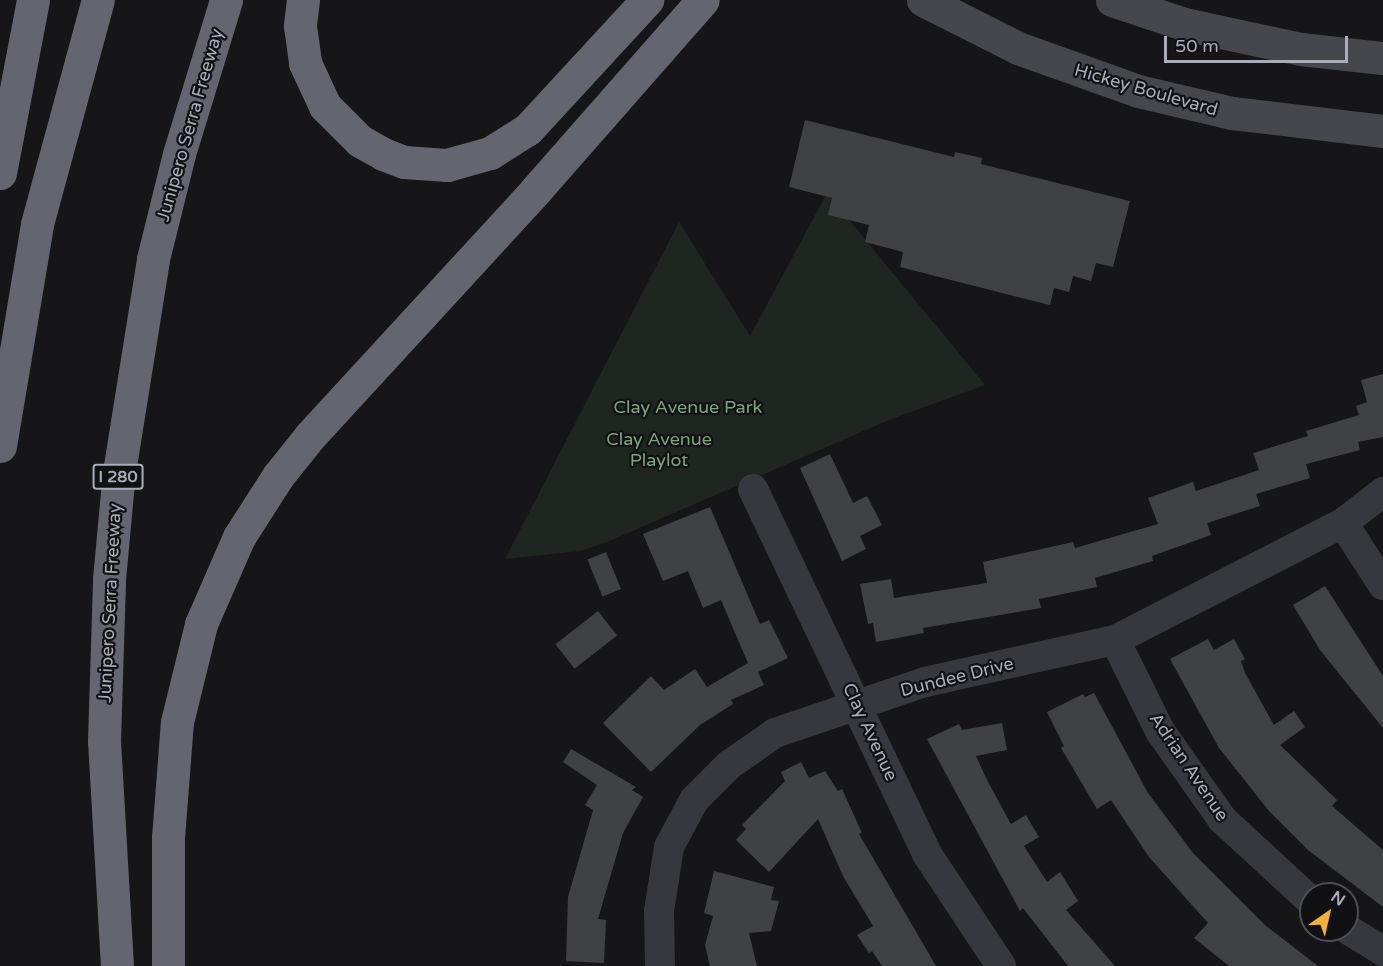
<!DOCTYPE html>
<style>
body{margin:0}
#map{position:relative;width:1383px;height:966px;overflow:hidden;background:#161618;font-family:"Varela Round",sans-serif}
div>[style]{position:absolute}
.green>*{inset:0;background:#1e261f}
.building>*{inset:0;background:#404145;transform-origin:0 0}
.minor>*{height:30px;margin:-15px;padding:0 15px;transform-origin:15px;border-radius:15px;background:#37383d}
.secondary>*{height:33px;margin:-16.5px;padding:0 16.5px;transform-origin:16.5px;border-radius:16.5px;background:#45474d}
.motorway>*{height:33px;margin:-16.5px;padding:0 16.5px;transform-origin:16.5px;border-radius:16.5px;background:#63666e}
span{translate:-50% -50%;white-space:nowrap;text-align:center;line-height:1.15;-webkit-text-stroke:4.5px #111113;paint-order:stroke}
.shield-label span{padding:2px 4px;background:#111113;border:2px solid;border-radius:4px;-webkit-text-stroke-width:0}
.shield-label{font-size:16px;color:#a8adb8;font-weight:700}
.street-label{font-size:18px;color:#a8adb8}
.park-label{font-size:18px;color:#7fa381}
.north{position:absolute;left:1299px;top:882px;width:60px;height:60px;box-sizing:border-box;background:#111113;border:2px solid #4d4f55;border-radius:50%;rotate:34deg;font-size:16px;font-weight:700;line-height:24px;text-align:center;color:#a8adb8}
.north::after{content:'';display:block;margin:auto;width:21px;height:27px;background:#f2b134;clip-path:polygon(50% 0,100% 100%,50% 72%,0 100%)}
.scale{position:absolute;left:1164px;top:36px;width:184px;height:27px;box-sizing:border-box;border:3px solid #a8adb8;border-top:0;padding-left:8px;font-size:18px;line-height:21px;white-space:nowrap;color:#a8adb8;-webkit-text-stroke:4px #111113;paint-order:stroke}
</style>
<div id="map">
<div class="green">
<i style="clip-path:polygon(827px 193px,985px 385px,889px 420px,607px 542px,580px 551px,505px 559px,679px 222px,750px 336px)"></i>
</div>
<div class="building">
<i style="clip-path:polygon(805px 120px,954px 157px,955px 152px,982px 158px,981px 164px,1130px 201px,1113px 267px,1096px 263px,1091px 281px,1073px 276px,1069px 292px,1054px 288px,1050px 305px,900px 267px,903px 252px,865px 242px,869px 225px,828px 215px,832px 198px,789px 187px)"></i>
<i style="clip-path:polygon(1383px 374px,1383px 437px,1358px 442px,1360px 450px,1306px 464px,1310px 478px,1256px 494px,1260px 506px,1207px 523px,1211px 535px,1152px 556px,1153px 561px,1095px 578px,1097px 587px,1039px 599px,1041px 608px,923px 628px,924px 633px,876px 642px,873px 623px,868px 624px,860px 584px,891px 579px,894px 598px,987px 583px,983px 562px,1073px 542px,1075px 548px,1158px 524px,1148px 498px,1193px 482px,1196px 491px,1259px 470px,1253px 453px,1308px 436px,1306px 431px,1359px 415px,1356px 406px,1367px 402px,1361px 380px)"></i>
<i style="clip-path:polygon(830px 454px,853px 503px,867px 496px,882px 525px,860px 536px,866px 549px,842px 561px,800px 468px)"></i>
<i style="clip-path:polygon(710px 507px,760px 624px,769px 620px,788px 658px,758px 672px,764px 685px,731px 700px,733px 704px,700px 725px,651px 772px,603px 723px,651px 676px,664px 690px,695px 669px,707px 687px,748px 663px,721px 600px,703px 608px,688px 571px,663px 581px,643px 534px)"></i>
<i style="left:606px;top:552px;width:40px;height:20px;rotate:68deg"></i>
<i style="clip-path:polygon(1325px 586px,1383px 676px,1383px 728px,1320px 650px,1293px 605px)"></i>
<i style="left:598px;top:611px;width:31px;height:54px;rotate:52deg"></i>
<i style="clip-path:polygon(1208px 639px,1214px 650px,1234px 639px,1245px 659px,1241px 661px,1245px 673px,1274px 725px,1294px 711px,1305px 727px,1280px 745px,1337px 800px,1332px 806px,1383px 850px,1383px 907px,1308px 850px,1269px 811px,1219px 748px,1170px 659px)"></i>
<i style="clip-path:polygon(1094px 693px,1148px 793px,1193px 853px,1266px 926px,1318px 966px,1229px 966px,1194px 938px,1208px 923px,1149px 857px,1111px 800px,1097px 809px,1061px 748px,1064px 746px,1047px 712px,1083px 694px,1085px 697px)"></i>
<i style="clip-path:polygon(1002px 723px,1007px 750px,976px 756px,988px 782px,1011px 824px,1026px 815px,1039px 837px,1024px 846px,1047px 882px,1060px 872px,1078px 901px,1066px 910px,1115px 966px,1068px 966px,1023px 908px,1020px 911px,927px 739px,959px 724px,962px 730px)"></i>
<i style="clip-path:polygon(571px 749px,636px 787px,632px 790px,643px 797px,623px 833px,598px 919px,606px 920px,604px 963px,566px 961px,568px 897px,593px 810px,585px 805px,597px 785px,563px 762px)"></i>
<i style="clip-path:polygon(801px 762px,809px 778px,825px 771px,838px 791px,842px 789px,862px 833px,859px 834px,936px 966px,882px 966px,872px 951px,869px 953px,857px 935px,873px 926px,843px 876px,818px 819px,769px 872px,736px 840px,746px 829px,742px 825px,785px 781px,781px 772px)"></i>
<i style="clip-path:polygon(714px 871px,774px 887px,771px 900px,779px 901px,771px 931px,749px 933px,757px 966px,710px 966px,705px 945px,713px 916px,704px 913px)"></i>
</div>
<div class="minor">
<i style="left:753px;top:489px;width:404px;rotate:64.5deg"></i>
<i style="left:927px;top:854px;width:134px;rotate:56.5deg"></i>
<i style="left:1343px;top:523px;width:74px;rotate:57.2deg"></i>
<i style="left:1115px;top:640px;width:102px;rotate:63.7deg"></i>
<i style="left:1160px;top:731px;width:108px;rotate:54.8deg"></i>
<i style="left:1222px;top:819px;width:121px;rotate:42.7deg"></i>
<i style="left:1347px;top:929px;width:42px;rotate:31.4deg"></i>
<i style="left:660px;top:966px;width:55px;rotate:-91deg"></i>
<i style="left:659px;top:911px;width:65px;rotate:-81.1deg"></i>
<i style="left:669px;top:847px;width:53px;rotate:-62deg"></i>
<i style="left:694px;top:800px;width:49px;rotate:-45deg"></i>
<i style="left:729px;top:765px;width:56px;rotate:-34.8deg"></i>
<i style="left:775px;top:733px;width:158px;rotate:-18.8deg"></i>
<i style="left:925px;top:682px;width:195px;rotate:-12.5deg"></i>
<i style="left:1115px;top:640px;width:256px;rotate:-27.2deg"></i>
<i style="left:1343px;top:523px;width:51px;rotate:-37.8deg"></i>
</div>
<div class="secondary">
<i style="left:923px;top:0;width:106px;rotate:26.8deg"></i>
<i style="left:1018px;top:48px;width:127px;rotate:19.7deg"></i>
<i style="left:1138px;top:91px;width:97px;rotate:13.2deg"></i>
<i style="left:1232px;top:113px;width:152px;rotate:6.8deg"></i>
<i style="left:1112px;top:0;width:76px;rotate:18.4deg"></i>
<i style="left:1184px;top:24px;width:120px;rotate:12.1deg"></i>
<i style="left:1301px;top:49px;width:82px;rotate:6.3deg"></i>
</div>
<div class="motorway">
<i style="left:303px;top:0;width:26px;rotate:97deg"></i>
<i style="left:300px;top:26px;width:37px;rotate:82deg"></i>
<i style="left:305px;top:63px;width:47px;rotate:65.1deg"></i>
<i style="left:325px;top:106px;width:49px;rotate:45deg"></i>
<i style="left:360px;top:141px;width:26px;rotate:29deg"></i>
<i style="left:383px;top:154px;width:22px;rotate:21deg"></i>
<i style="left:404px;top:162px;width:43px;rotate:4deg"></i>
<i style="left:447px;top:165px;width:45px;rotate:-15.6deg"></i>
<i style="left:490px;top:153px;width:45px;rotate:-32.3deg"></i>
<i style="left:528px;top:129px;width:176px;rotate:-47.3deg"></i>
<i style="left:0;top:173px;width:176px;rotate:-79.2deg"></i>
<i style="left:0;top:446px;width:225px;rotate:-80.5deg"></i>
<i style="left:37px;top:224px;width:232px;rotate:-74.8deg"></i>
<i style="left:117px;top:966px;width:225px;rotate:-93.3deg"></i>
<i style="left:104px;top:741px;width:162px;rotate:-88.2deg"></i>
<i style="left:109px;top:579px;width:107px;rotate:-84.7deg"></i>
<i style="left:119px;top:472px;width:216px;rotate:-80.9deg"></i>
<i style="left:153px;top:259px;width:108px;rotate:-76.1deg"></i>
<i style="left:179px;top:154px;width:161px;rotate:-73deg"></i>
<i style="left:168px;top:966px;width:128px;rotate:-90deg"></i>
<i style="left:168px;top:838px;width:116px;rotate:-85.6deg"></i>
<i style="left:177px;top:722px;width:101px;rotate:-76.2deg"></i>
<i style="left:201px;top:624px;width:95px;rotate:-66.4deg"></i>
<i style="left:239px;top:537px;width:72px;rotate:-57.4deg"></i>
<i style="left:278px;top:476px;width:51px;rotate:-51.3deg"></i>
<i style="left:310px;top:436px;width:333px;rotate:-47.4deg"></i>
<i style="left:535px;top:191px;width:254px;rotate:-48.7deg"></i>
</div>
<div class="shield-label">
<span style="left:118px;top:477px">I 280</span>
</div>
<div class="street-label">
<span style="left:1146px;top:90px;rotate:16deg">Hickey Boulevard</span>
<span style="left:190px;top:125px;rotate:-74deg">Junipero Serra Freeway</span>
<span style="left:110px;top:603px;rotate:-87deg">Junipero Serra Freeway</span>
<span style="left:957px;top:677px;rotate:-14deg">Dundee Drive</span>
<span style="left:870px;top:732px;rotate:65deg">Clay Avenue</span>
<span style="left:1189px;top:767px;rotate:56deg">Adrian Avenue</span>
</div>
<div class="park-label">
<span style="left:688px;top:407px">Clay Avenue Park</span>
<span style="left:659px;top:450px">Clay Avenue<br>Playlot</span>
</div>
<div class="north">N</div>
<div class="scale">50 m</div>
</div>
